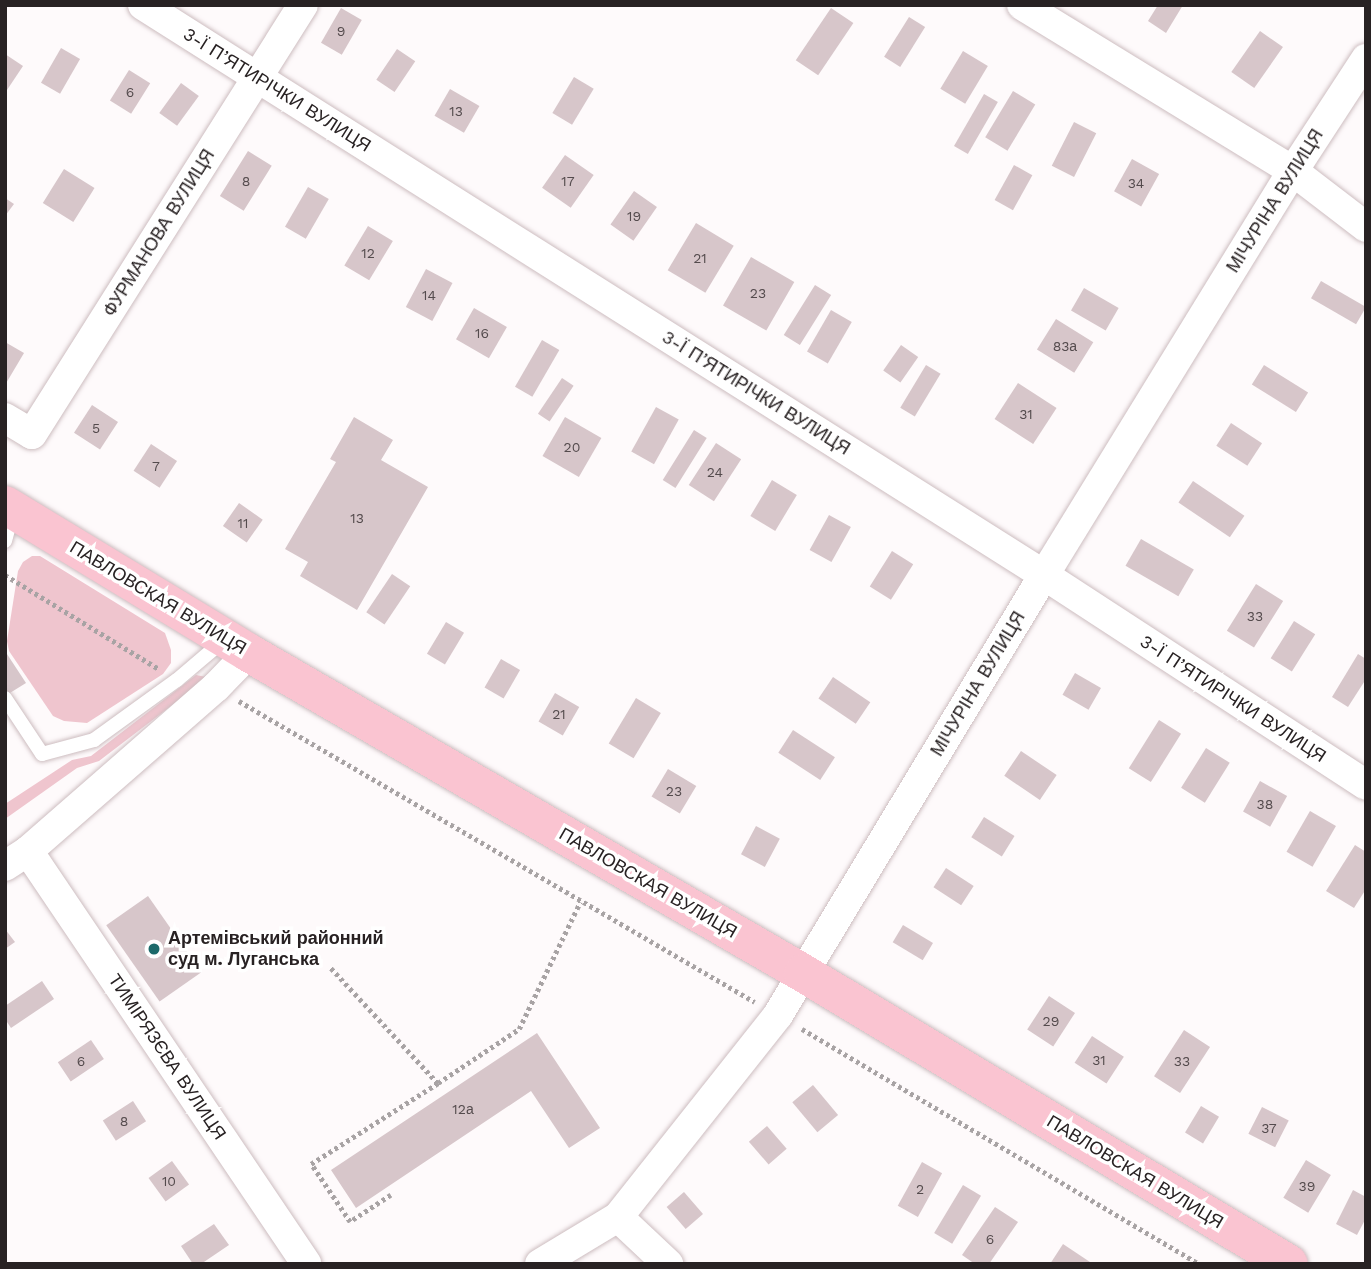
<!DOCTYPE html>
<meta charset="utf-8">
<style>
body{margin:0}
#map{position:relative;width:1371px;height:1269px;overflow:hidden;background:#fefafb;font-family:"Work Sans",sans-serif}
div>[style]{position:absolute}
.green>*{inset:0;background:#efc5ce}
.building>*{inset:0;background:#d7c6ca;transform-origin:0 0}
.path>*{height:4.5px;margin-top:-2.25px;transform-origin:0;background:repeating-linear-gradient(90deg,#a8a3a4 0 3.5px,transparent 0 7px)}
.roads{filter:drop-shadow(0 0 2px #cdbdc0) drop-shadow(0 0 2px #cdbdc0)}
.lane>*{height:14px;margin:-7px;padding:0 7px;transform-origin:7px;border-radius:7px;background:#fff}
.street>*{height:30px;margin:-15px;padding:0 15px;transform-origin:15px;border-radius:15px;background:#fff}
.primary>*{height:38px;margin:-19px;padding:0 19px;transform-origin:19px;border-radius:19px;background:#fac4d1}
.dots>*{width:19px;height:19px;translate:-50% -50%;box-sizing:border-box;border:4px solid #fff;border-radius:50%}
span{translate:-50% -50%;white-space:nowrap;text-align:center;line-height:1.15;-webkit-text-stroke:7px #fff;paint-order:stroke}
.number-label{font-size:14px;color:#544b4d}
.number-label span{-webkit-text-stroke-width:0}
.street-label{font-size:18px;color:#282223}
.poi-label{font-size:18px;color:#282223;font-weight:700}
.left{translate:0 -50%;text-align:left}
.frame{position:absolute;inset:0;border:7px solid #282223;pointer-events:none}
</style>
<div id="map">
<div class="green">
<i style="clip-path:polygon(32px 556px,40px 556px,165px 633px,171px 650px,171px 663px,163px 674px,87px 723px,64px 721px,53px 716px,9px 651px,7px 641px,18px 571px,23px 562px)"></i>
<i style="clip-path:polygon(196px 675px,206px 677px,205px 680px,99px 761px,77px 768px,5px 819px,5px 804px,72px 760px,91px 756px)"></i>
</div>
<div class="building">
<i style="clip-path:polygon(1158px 5px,1183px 5px,1166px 33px,1148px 21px)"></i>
<i style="left:341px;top:8px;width:24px;height:40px;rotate:30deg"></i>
<i style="left:831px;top:8px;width:27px;height:63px;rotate:34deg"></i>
<i style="left:909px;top:17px;width:19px;height:47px;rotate:32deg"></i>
<i style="left:1260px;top:31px;width:28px;height:50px;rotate:35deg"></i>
<i style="left:61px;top:48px;width:22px;height:40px;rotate:30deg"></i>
<i style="left:397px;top:49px;width:22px;height:37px;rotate:34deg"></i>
<i style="left:963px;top:51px;width:29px;height:44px;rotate:31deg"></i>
<i style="clip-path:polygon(5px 54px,23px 66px,5px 93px)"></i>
<i style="left:129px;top:70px;width:25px;height:36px;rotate:32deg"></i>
<i style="left:574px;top:77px;width:23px;height:42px;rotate:31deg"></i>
<i style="left:181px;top:83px;width:22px;height:37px;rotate:36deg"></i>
<i style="left:450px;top:89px;width:34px;height:31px;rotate:30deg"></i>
<i style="left:1013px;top:91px;width:26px;height:54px;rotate:31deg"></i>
<i style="left:984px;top:94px;width:16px;height:60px;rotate:30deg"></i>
<i style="left:1074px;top:122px;width:25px;height:49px;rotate:27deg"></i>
<i style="left:248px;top:151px;width:28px;height:53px;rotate:32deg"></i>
<i style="left:565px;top:155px;width:35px;height:40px;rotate:35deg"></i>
<i style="left:1132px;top:159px;width:31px;height:37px;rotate:29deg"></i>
<i style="left:1014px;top:165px;width:21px;height:40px;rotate:29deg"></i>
<i style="left:64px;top:169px;width:36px;height:40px;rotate:32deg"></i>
<i style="left:308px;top:187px;width:24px;height:46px;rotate:30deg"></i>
<i style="left:634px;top:191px;width:28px;height:41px;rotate:35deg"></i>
<i style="clip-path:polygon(5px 198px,14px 204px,5px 216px)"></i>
<i style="left:696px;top:223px;width:44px;height:55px;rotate:31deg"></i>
<i style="left:368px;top:226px;width:29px;height:46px;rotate:31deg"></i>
<i style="left:751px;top:257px;width:50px;height:56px;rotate:30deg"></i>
<i style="left:426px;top:269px;width:30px;height:43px;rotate:28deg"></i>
<i style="left:1321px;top:281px;width:52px;height:20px;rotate:30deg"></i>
<i style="left:815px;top:285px;width:19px;height:59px;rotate:32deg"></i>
<i style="left:1084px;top:288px;width:40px;height:26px;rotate:30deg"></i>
<i style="left:474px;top:308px;width:38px;height:36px;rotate:30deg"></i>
<i style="left:831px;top:310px;width:24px;height:48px;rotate:30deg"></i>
<i style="left:1056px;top:319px;width:44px;height:36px;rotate:32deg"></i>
<i style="left:542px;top:340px;width:20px;height:54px;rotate:30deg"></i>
<i style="clip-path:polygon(5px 342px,24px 353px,5px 385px)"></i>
<i style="left:901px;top:345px;width:21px;height:31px;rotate:35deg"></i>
<i style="left:926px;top:365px;width:17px;height:50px;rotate:31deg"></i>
<i style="left:1264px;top:365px;width:52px;height:23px;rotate:32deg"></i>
<i style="left:562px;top:378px;width:14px;height:43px;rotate:34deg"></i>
<i style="left:1018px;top:383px;width:46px;height:43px;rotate:33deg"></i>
<i style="left:92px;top:405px;width:31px;height:33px;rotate:33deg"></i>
<i style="left:656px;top:407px;width:26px;height:51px;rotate:29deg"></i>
<i style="clip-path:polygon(354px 417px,393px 440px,381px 460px,428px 487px,357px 610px,300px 576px,308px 562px,285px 549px,336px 462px,330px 459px)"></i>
<i style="left:565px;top:417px;width:42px;height:45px;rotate:30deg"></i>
<i style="left:1231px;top:423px;width:37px;height:27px;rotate:33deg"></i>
<i style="left:694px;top:430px;width:15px;height:59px;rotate:32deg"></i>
<i style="left:716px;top:443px;width:30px;height:50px;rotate:33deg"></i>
<i style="left:151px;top:444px;width:31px;height:32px;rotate:33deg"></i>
<i style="left:772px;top:480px;width:29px;height:42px;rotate:31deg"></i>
<i style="left:1193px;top:481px;width:62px;height:26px;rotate:34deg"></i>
<i style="left:239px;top:503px;width:29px;height:28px;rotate:35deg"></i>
<i style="left:829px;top:515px;width:25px;height:40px;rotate:29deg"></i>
<i style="left:1141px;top:539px;width:61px;height:31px;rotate:30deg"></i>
<i style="left:892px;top:551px;width:25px;height:42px;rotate:32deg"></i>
<i style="left:392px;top:574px;width:22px;height:46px;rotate:34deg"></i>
<i style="left:1256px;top:584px;width:32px;height:55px;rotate:32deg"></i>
<i style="left:1294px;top:621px;width:25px;height:44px;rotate:32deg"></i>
<i style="left:446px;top:622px;width:21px;height:37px;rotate:31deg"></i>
<i style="clip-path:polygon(7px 654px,26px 683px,5px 696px,5px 655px)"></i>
<i style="clip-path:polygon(1358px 654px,1366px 659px,1366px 679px,1348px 707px,1332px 697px)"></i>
<i style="left:501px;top:659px;width:22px;height:33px;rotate:30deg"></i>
<i style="left:1075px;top:673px;width:30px;height:25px;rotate:30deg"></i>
<i style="left:833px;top:677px;width:45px;height:26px;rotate:34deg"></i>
<i style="left:555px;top:693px;width:28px;height:33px;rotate:30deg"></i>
<i style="left:636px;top:698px;width:29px;height:53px;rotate:31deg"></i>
<i style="left:1159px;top:720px;width:26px;height:57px;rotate:32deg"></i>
<i style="left:793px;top:730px;width:50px;height:27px;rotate:33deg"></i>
<i style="left:1206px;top:748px;width:28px;height:47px;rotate:32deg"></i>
<i style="left:1021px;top:751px;width:43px;height:30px;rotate:34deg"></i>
<i style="left:668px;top:769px;width:33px;height:32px;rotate:31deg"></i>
<i style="left:1260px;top:781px;width:31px;height:35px;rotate:29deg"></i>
<i style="left:1310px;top:811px;width:30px;height:47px;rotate:30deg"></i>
<i style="left:984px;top:817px;width:36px;height:24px;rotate:32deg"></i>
<i style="left:756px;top:826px;width:27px;height:32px;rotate:28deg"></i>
<i style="clip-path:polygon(1355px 845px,1366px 852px,1366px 889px,1354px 908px,1326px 891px)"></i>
<i style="left:946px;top:868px;width:33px;height:23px;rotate:33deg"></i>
<i style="left:148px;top:896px;width:93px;height:51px;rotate:55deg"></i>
<i style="left:903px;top:925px;width:35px;height:20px;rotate:31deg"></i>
<i style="clip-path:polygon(5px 929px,15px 942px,5px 949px)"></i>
<i style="clip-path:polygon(42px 981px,54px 999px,11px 1028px,5px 1019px,5px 1006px)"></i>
<i style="left:1049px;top:996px;width:31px;height:40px;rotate:33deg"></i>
<i style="left:1184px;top:1030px;width:31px;height:55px;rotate:33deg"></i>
<i style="clip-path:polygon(537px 1033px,600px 1128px,569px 1148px,531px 1091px,356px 1208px,331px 1170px)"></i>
<i style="left:1092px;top:1036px;width:38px;height:32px;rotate:33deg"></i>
<i style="left:91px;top:1040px;width:23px;height:40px;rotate:56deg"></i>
<i style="left:813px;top:1085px;width:39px;height:27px;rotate:50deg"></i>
<i style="left:133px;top:1101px;width:24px;height:36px;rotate:57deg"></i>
<i style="left:1201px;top:1106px;width:21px;height:31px;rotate:31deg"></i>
<i style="left:1262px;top:1107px;width:30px;height:30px;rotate:27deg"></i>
<i style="left:767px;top:1126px;width:30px;height:24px;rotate:49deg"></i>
<i style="left:1306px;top:1160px;width:29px;height:44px;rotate:31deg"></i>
<i style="left:172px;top:1161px;width:29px;height:29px;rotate:54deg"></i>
<i style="left:922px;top:1162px;width:23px;height:50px;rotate:29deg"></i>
<i style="left:963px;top:1185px;width:21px;height:56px;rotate:31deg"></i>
<i style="clip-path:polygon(1353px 1190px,1366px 1197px,1366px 1218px,1357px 1235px,1336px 1224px)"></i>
<i style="left:684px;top:1192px;width:29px;height:23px;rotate:49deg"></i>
<i style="clip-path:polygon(995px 1207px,1018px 1222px,989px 1264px,975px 1264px,962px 1255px)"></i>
<i style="clip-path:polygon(214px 1224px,229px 1245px,201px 1264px,193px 1264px,181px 1246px)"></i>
<i style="clip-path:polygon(1063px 1244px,1093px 1264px,1050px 1264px)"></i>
</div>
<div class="path">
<i style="left:5px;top:575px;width:180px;rotate:31.4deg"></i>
<i style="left:239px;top:701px;width:597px;rotate:30.26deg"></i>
<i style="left:331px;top:968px;width:157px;rotate:47.1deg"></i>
<i style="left:438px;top:1083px;width:97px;rotate:-33.7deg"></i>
<i style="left:519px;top:1029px;width:141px;rotate:-64.3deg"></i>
<i style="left:802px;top:1029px;width:461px;rotate:30.6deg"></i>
<i style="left:391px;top:1195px;width:49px;rotate:146.6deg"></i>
<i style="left:350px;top:1222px;width:70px;rotate:-123.9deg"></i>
<i style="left:311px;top:1164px;width:151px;rotate:-32.5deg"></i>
</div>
<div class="roads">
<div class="lane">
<i style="left:5px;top:541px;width:31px;rotate:-75deg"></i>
<i style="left:5px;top:698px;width:67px;rotate:56.5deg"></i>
<i style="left:42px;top:754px;width:54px;rotate:-15.1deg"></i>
<i style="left:94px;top:740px;width:102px;rotate:-35.9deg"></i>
<i style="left:177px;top:680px;width:62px;rotate:-40.4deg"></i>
</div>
<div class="street">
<i style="left:143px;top:5px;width:1066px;rotate:32.32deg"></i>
<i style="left:1044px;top:575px;width:384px;rotate:33.1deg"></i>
<i style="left:1022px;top:5px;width:318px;rotate:31.5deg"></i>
<i style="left:1293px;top:171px;width:92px;rotate:37.5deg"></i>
<i style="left:5px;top:418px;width:31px;rotate:31deg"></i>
<i style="left:32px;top:434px;width:507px;rotate:-57.72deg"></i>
<i style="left:28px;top:851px;width:498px;rotate:56deg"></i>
<i style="left:5px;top:866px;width:27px;rotate:-33deg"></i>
<i style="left:28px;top:851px;width:249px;rotate:-41.1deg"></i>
<i style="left:216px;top:687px;width:47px;rotate:-45.9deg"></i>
<i style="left:618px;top:1217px;width:69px;rotate:43.2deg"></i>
<i style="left:540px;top:1264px;width:91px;rotate:-31.1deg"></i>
<i style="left:618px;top:1217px;width:258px;rotate:-51.6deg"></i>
<i style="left:778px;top:1015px;width:514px;rotate:-58.85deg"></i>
<i style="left:1044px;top:575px;width:475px;rotate:-58.4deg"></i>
<i style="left:1293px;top:171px;width:134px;rotate:-56.9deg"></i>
</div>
<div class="primary">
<i style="left:5px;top:505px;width:285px;rotate:31.2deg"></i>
<i style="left:249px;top:653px;width:640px;rotate:30.01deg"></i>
<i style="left:803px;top:973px;width:566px;rotate:30.91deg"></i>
</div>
</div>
<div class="dots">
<i style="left:154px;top:949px;background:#1c696a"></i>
</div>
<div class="number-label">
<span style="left:341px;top:31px">9</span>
<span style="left:130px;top:92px">6</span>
<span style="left:456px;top:111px">13</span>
<span style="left:246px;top:181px">8</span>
<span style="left:568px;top:181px">17</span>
<span style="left:1136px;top:183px">34</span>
<span style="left:634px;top:216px">19</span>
<span style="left:368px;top:253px">12</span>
<span style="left:700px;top:258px">21</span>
<span style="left:758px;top:293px">23</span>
<span style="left:429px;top:295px">14</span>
<span style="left:482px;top:333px">16</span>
<span style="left:1065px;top:346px">83а</span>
<span style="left:1026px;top:414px">31</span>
<span style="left:96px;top:428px">5</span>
<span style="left:572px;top:447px">20</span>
<span style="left:156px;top:466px">7</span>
<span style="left:715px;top:472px">24</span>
<span style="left:357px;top:518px">13</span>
<span style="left:243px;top:523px">11</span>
<span style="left:1255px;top:616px">33</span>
<span style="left:559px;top:714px">21</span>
<span style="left:674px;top:791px">23</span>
<span style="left:1265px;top:804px">38</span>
<span style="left:1051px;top:1021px">29</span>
<span style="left:1099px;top:1060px">31</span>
<span style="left:81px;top:1061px">6</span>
<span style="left:1182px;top:1061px">33</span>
<span style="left:463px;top:1109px">12а</span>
<span style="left:124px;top:1121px">8</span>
<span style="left:1269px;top:1128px">37</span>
<span style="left:169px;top:1181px">10</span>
<span style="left:1307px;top:1186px">39</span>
<span style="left:920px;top:1189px">2</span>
<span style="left:990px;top:1239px">6</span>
</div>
<div class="street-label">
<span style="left:277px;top:90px;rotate:32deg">3-Ї П’ЯТИРІЧКИ ВУЛИЦЯ</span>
<span style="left:1275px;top:201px;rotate:-58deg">МІЧУРІНА ВУЛИЦЯ</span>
<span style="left:159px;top:233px;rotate:-58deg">ФУРМАНОВА ВУЛИЦЯ</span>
<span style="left:756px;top:393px;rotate:32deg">3-Ї П’ЯТИРІЧКИ ВУЛИЦЯ</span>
<span style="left:158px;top:598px;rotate:31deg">ПАВЛОВСКАЯ ВУЛИЦЯ</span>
<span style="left:978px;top:684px;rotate:-59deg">МІЧУРІНА ВУЛИЦЯ</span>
<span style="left:1233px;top:699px;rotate:33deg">3-Ї П’ЯТИРІЧКИ ВУЛИЦЯ</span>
<span style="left:648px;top:883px;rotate:30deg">ПАВЛОВСКАЯ ВУЛИЦЯ</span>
<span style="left:167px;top:1057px;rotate:56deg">ТИМІРЯЗЄВА ВУЛИЦЯ</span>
<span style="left:1135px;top:1172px;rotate:31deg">ПАВЛОВСКАЯ ВУЛИЦЯ</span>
</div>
<div class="poi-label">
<span class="left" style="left:168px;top:949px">Артемівський районний<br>суд м. Луганська</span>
</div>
<div class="frame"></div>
</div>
